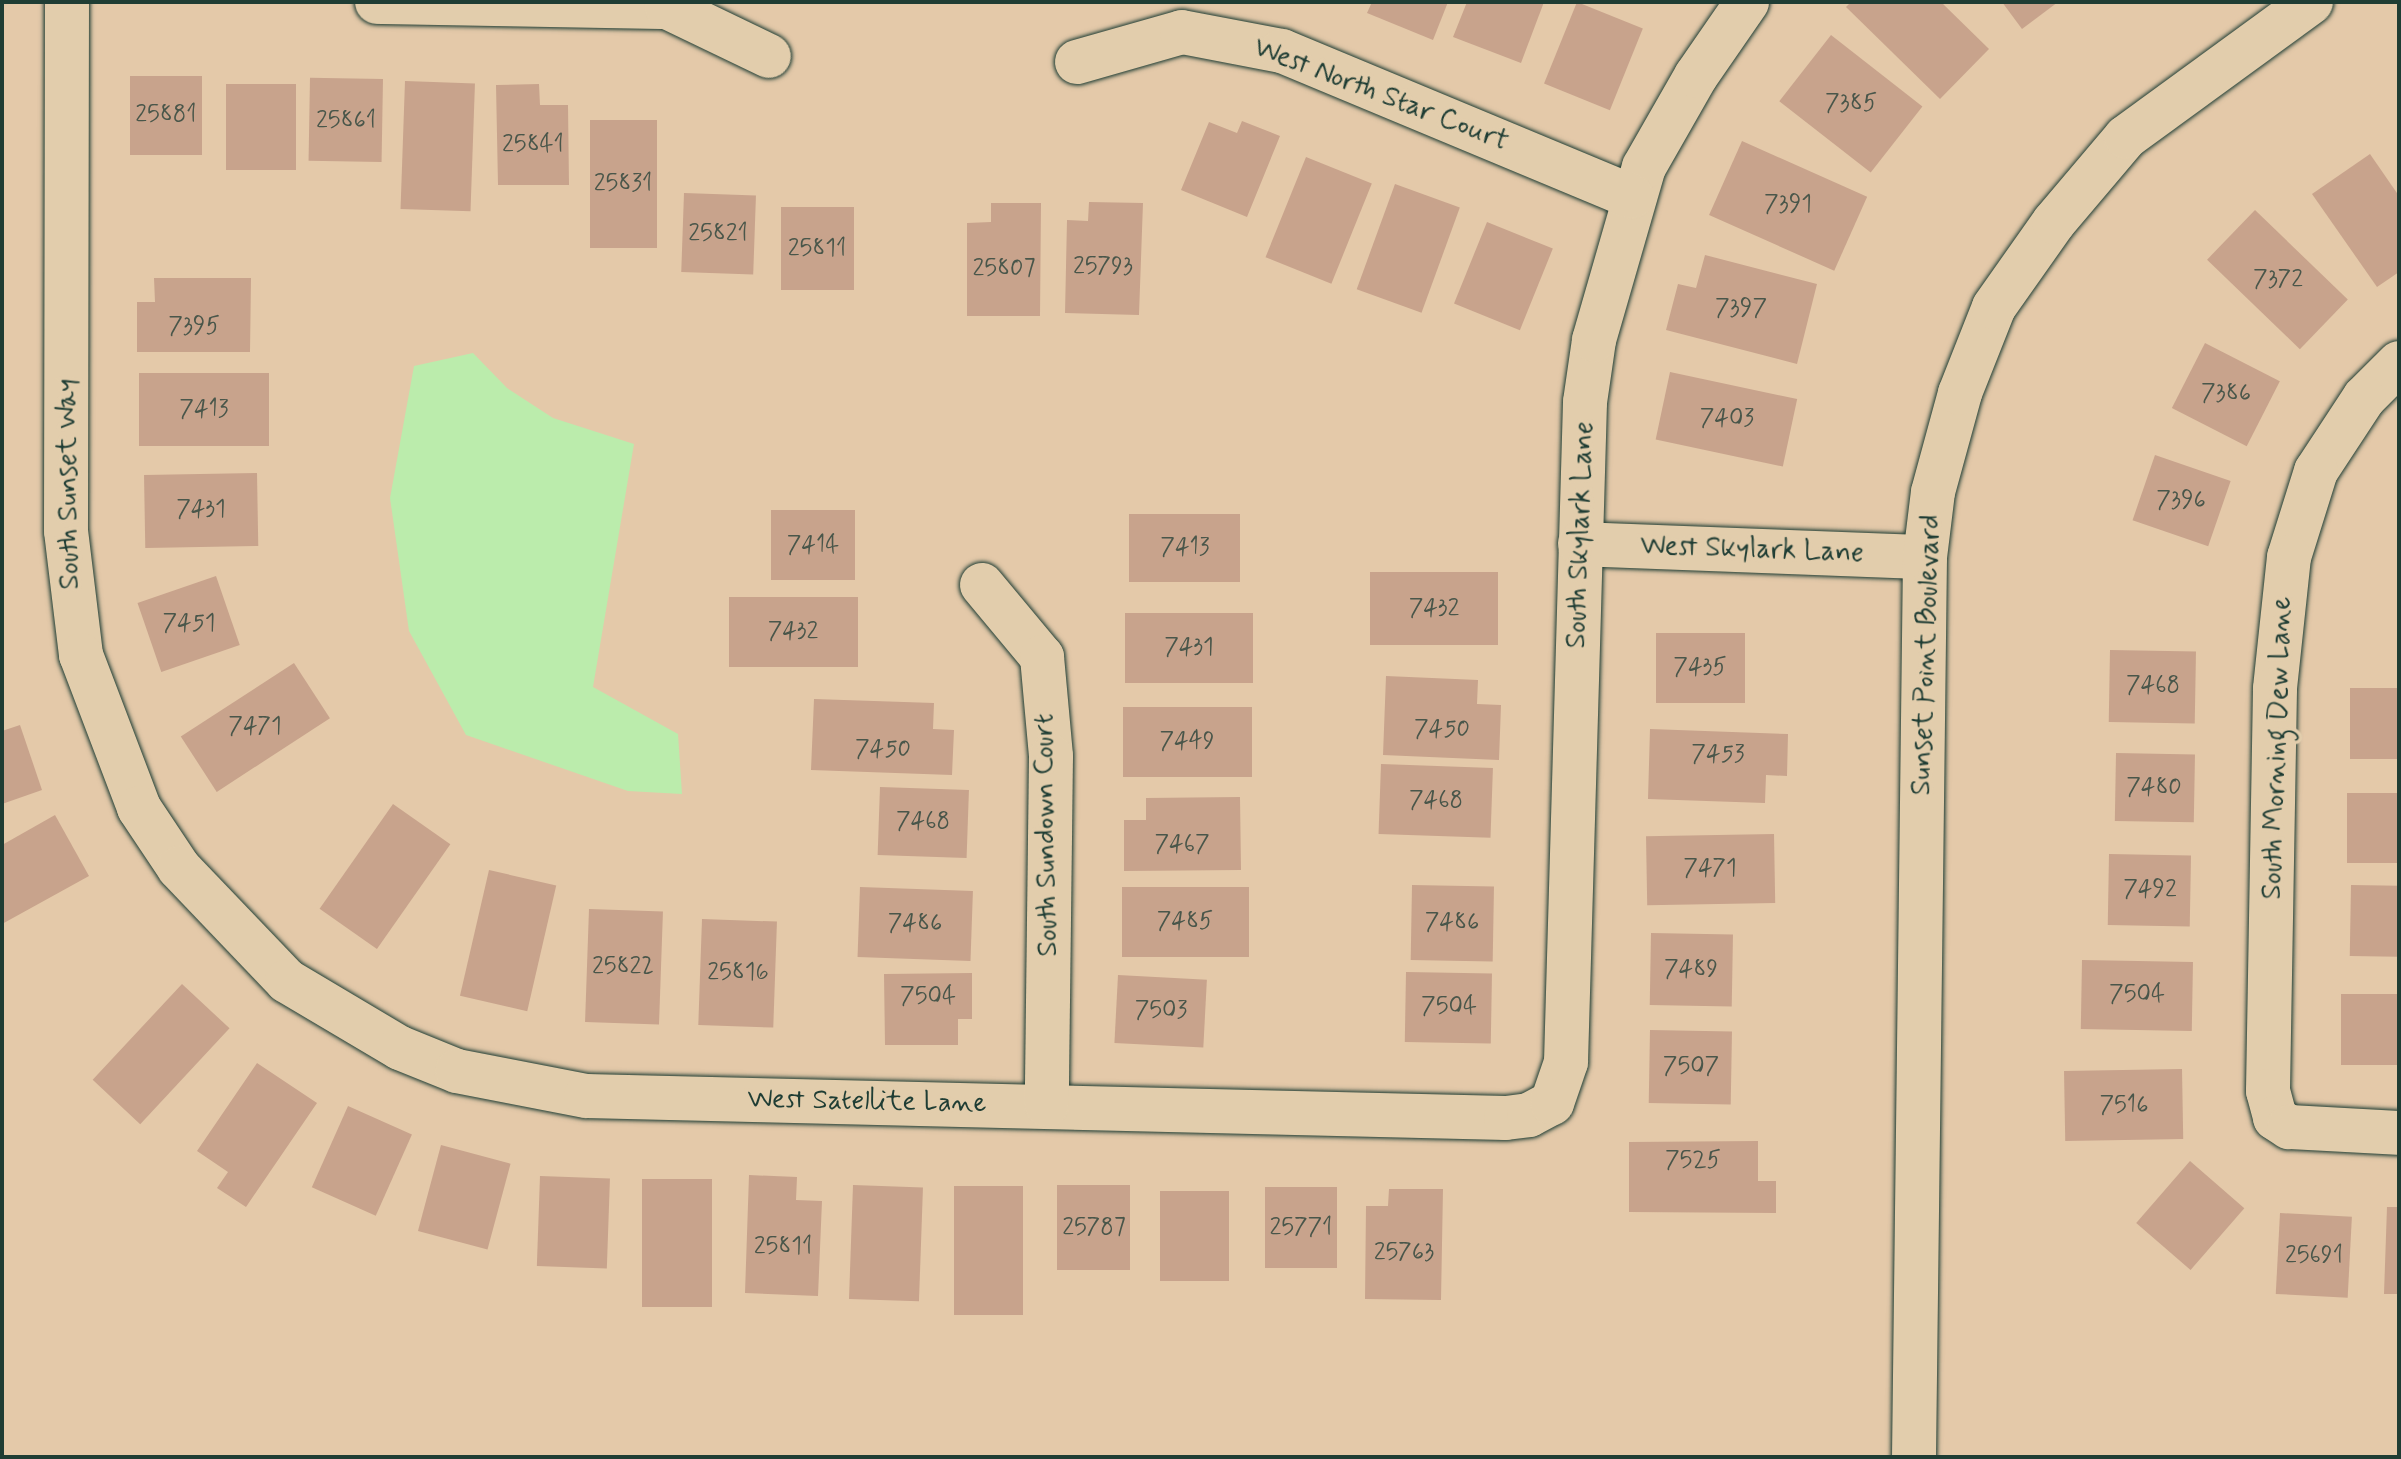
<!DOCTYPE html>
<style>
body{margin:0}
#map{position:relative;width:2401px;height:1459px;overflow:hidden;background:#e4c9a9;font-family:Mynerve,sans-serif}
div>[style]{position:absolute}
.green>*{inset:0;background:#bbecac}
.building>*{inset:0;background:#c8a38c;transform-origin:0 0}
.roads{filter:drop-shadow(0 0 2px #1f3d34) drop-shadow(0 0 2px #1f3d34)}
.minor>*{height:44px;margin:-22px;padding:0 22px;transform-origin:22px;border-radius:22px;background:#e2cdac}
span{translate:-50% -50%;white-space:nowrap;text-align:center;line-height:1.15;-webkit-text-stroke:7px #e2cdac;paint-order:stroke}
.number-label{font-size:24px;color:#49564a}
.number-label span{-webkit-text-stroke-width:0}
.street-label{font-size:28px;color:#1f3d34}
.frame{position:absolute;inset:0;border:4px solid #1f3d34;pointer-events:none}
</style>
<div id="map">
<div class="green">
<i style="clip-path:polygon(473px 353px,507px 388px,553px 418px,634px 444px,593px 687px,678px 734px,682px 794px,628px 791px,466px 735px,409px 631px,390px 498px,414px 366px)"></i>
</div>
<div class="building">
<i style="clip-path:polygon(1372px 2px,1448px 2px,1433px 40px,1367px 13px)"></i>
<i style="clip-path:polygon(1467px 2px,1544px 2px,1521px 63px,1453px 37px)"></i>
<i style="left:1577px;top:2px;width:71px;height:88px;rotate:22deg"></i>
<i style="clip-path:polygon(1851px 2px,1941px 2px,1989px 49px,1940px 99px,1846px 7px)"></i>
<i style="clip-path:polygon(2002px 2px,2058px 2px,2022px 29px)"></i>
<i style="left:1831px;top:35px;width:116px;height:84px;rotate:38deg"></i>
<i style="left:130px;top:76px;width:72px;height:79px"></i>
<i style="left:383px;top:79px;width:83px;height:73px;rotate:91deg"></i>
<i style="left:405px;top:81px;width:70px;height:128px;rotate:2deg"></i>
<i style="left:226px;top:84px;width:70px;height:86px"></i>
<i style="clip-path:polygon(539px 84px,540px 105px,568px 105px,569px 185px,498px 185px,496px 85px)"></i>
<i style="left:657px;top:120px;width:128px;height:67px;rotate:90deg"></i>
<i style="clip-path:polygon(1242px 121px,1280px 136px,1247px 217px,1181px 190px,1209px 122px,1237px 133px)"></i>
<i style="left:1742px;top:141px;width:137px;height:81px;rotate:24deg"></i>
<i style="clip-path:polygon(2370px 154px,2399px 196px,2399px 272px,2377px 287px,2312px 194px)"></i>
<i style="left:1306px;top:157px;width:71px;height:108px;rotate:22deg"></i>
<i style="left:1395px;top:184px;width:69px;height:112px;rotate:20deg"></i>
<i style="left:684px;top:193px;width:72px;height:79px;rotate:2deg"></i>
<i style="clip-path:polygon(1089px 202px,1143px 203px,1139px 315px,1065px 313px,1067px 220px,1088px 221px)"></i>
<i style="clip-path:polygon(991px 203px,1041px 203px,1040px 316px,967px 316px,967px 223px,991px 222px)"></i>
<i style="left:781px;top:207px;width:73px;height:83px"></i>
<i style="left:2255px;top:210px;width:129px;height:69px;rotate:44deg"></i>
<i style="left:1487px;top:222px;width:71px;height:88px;rotate:22deg"></i>
<i style="clip-path:polygon(1705px 255px,1817px 284px,1797px 364px,1666px 330px,1678px 284px,1696px 288px)"></i>
<i style="clip-path:polygon(154px 278px,251px 278px,250px 352px,137px 352px,137px 302px,155px 302px)"></i>
<i style="left:2205px;top:343px;width:84px;height:73px;rotate:27deg"></i>
<i style="left:1670px;top:372px;width:130px;height:69px;rotate:12deg"></i>
<i style="left:139px;top:373px;width:130px;height:73px"></i>
<i style="left:2155px;top:455px;width:80px;height:69px;rotate:19deg"></i>
<i style="left:257px;top:473px;width:73px;height:113px;rotate:89deg"></i>
<i style="left:855px;top:510px;width:70px;height:84px;rotate:90deg"></i>
<i style="left:1240px;top:514px;width:68px;height:111px;rotate:90deg"></i>
<i style="left:1370px;top:572px;width:128px;height:73px"></i>
<i style="left:216px;top:576px;width:73px;height:83px;rotate:71deg"></i>
<i style="left:729px;top:597px;width:129px;height:70px"></i>
<i style="left:1125px;top:613px;width:128px;height:70px"></i>
<i style="left:1656px;top:633px;width:89px;height:70px"></i>
<i style="left:2110px;top:650px;width:86px;height:72px;rotate:1deg"></i>
<i style="left:294px;top:663px;width:66px;height:135px;rotate:57deg"></i>
<i style="clip-path:polygon(1386px 676px,1478px 680px,1477px 704px,1501px 705px,1499px 760px,1383px 755px)"></i>
<i style="left:2399px;top:688px;width:71px;height:49px;rotate:90deg"></i>
<i style="clip-path:polygon(814px 699px,934px 703px,933px 729px,954px 730px,952px 775px,811px 770px)"></i>
<i style="left:1123px;top:707px;width:129px;height:70px"></i>
<i style="clip-path:polygon(20px 725px,42px 790px,2px 804px,2px 731px)"></i>
<i style="clip-path:polygon(1650px 729px,1788px 734px,1787px 776px,1766px 775px,1765px 803px,1648px 799px)"></i>
<i style="left:2116px;top:753px;width:79px;height:68px;rotate:1deg"></i>
<i style="left:1381px;top:764px;width:112px;height:70px;rotate:2deg"></i>
<i style="left:880px;top:787px;width:89px;height:68px;rotate:2deg"></i>
<i style="left:2347px;top:793px;width:52px;height:70px"></i>
<i style="clip-path:polygon(1240px 797px,1241px 870px,1124px 871px,1124px 820px,1146px 820px,1146px 798px)"></i>
<i style="left:393px;top:804px;width:70px;height:128px;rotate:35deg"></i>
<i style="clip-path:polygon(55px 815px,89px 876px,2px 924px,2px 845px)"></i>
<i style="left:1774px;top:834px;width:69px;height:128px;rotate:89deg"></i>
<i style="left:2109px;top:854px;width:82px;height:71px;rotate:1deg"></i>
<i style="left:489px;top:870px;width:69px;height:129px;rotate:13deg"></i>
<i style="left:1412px;top:885px;width:82px;height:75px;rotate:1deg"></i>
<i style="left:2351px;top:885px;width:48px;height:71px;rotate:1deg"></i>
<i style="left:860px;top:887px;width:113px;height:70px;rotate:2deg"></i>
<i style="left:1122px;top:887px;width:127px;height:70px"></i>
<i style="left:589px;top:909px;width:74px;height:113px;rotate:2deg"></i>
<i style="left:702px;top:919px;width:75px;height:106px;rotate:2deg"></i>
<i style="left:1651px;top:933px;width:82px;height:72px;rotate:1deg"></i>
<i style="left:2082px;top:960px;width:111px;height:69px;rotate:1deg"></i>
<i style="left:1406px;top:972px;width:86px;height:70px;rotate:1deg"></i>
<i style="clip-path:polygon(972px 973px,972px 1019px,958px 1019px,958px 1045px,885px 1045px,884px 974px)"></i>
<i style="left:1118px;top:975px;width:89px;height:68px;rotate:3deg"></i>
<i style="left:182px;top:984px;width:65px;height:131px;rotate:43deg"></i>
<i style="left:2399px;top:994px;width:71px;height:58px;rotate:90deg"></i>
<i style="left:1650px;top:1030px;width:82px;height:73px;rotate:1deg"></i>
<i style="clip-path:polygon(257px 1063px,317px 1103px,246px 1207px,217px 1188px,228px 1172px,197px 1151px)"></i>
<i style="left:2182px;top:1069px;width:70px;height:118px;rotate:89deg"></i>
<i style="left:348px;top:1106px;width:70px;height:89px;rotate:24deg"></i>
<i style="clip-path:polygon(1758px 1141px,1758px 1181px,1776px 1181px,1776px 1213px,1629px 1212px,1629px 1142px)"></i>
<i style="left:441px;top:1145px;width:72px;height:89px;rotate:15deg"></i>
<i style="left:2190px;top:1161px;width:72px;height:82px;rotate:41deg"></i>
<i style="clip-path:polygon(749px 1175px,797px 1177px,796px 1200px,822px 1201px,818px 1296px,745px 1293px)"></i>
<i style="left:540px;top:1176px;width:70px;height:90px;rotate:2deg"></i>
<i style="left:642px;top:1179px;width:70px;height:128px"></i>
<i style="left:853px;top:1185px;width:70px;height:114px;rotate:2deg"></i>
<i style="left:1130px;top:1185px;width:85px;height:73px;rotate:90deg"></i>
<i style="left:954px;top:1186px;width:69px;height:129px"></i>
<i style="left:1265px;top:1187px;width:72px;height:81px"></i>
<i style="clip-path:polygon(1389px 1189px,1443px 1189px,1441px 1300px,1365px 1299px,1366px 1206px,1388px 1206px)"></i>
<i style="left:1160px;top:1191px;width:69px;height:90px"></i>
<i style="clip-path:polygon(2387px 1207px,2399px 1207px,2399px 1294px,2384px 1294px)"></i>
<i style="left:2280px;top:1213px;width:72px;height:81px;rotate:3deg"></i>
</div>
<div class="roads">
<div class="minor">
<i style="left:67px;top:2px;width:529px;rotate:90.11deg"></i>
<i style="left:66px;top:531px;width:125px;rotate:83.1deg"></i>
<i style="left:81px;top:655px;width:164px;rotate:69.2deg"></i>
<i style="left:139px;top:808px;width:72px;rotate:56.3deg"></i>
<i style="left:179px;top:868px;width:156px;rotate:46.3deg"></i>
<i style="left:287px;top:981px;width:131px;rotate:30.7deg"></i>
<i style="left:400px;top:1048px;width:61px;rotate:22deg"></i>
<i style="left:457px;top:1071px;width:131px;rotate:11deg"></i>
<i style="left:586px;top:1096px;width:920px;rotate:1.37deg"></i>
<i style="left:1506px;top:1118px;width:23px;rotate:-7deg"></i>
<i style="left:1529px;top:1115px;width:26px;rotate:-28deg"></i>
<i style="left:1552px;top:1103px;width:43px;rotate:-71.1deg"></i>
<i style="left:1566px;top:1062px;width:660px;rotate:-88.35deg"></i>
<i style="left:1585px;top:402px;width:63px;rotate:-81.7deg"></i>
<i style="left:1594px;top:340px;width:180px;rotate:-73.9deg"></i>
<i style="left:1644px;top:167px;width:105px;rotate:-60.3deg"></i>
<i style="left:1696px;top:76px;width:90px;rotate:-55.4deg"></i>
<i style="left:377px;top:2px;width:290px;rotate:1deg"></i>
<i style="left:667px;top:7px;width:113px;rotate:25.7deg"></i>
<i style="left:1077px;top:62px;width:109px;rotate:-15.9deg"></i>
<i style="left:1182px;top:32px;width:102px;rotate:10.8deg"></i>
<i style="left:1282px;top:51px;width:379px;rotate:22.6deg"></i>
<i style="left:2399px;top:363px;width:49px;rotate:135deg"></i>
<i style="left:2364px;top:398px;width:87px;rotate:123.3deg"></i>
<i style="left:2316px;top:471px;width:90px;rotate:107.4deg"></i>
<i style="left:2289px;top:557px;width:133px;rotate:96.1deg"></i>
<i style="left:2275px;top:689px;width:402px;rotate:91deg"></i>
<i style="left:2268px;top:1091px;width:28px;rotate:75deg"></i>
<i style="left:2275px;top:1118px;width:17px;rotate:33deg"></i>
<i style="left:2289px;top:1127px;width:110px;rotate:3.1deg"></i>
<i style="left:1580px;top:544px;width:345px;rotate:2.2deg"></i>
<i style="left:982px;top:585px;width:94px;rotate:50.2deg"></i>
<i style="left:1042px;top:657px;width:99px;rotate:84.8deg"></i>
<i style="left:1051px;top:756px;width:349px;rotate:90.7deg"></i>
<i style="left:1914px;top:1457px;width:900px;rotate:-89.3deg"></i>
<i style="left:1925px;top:557px;width:65px;rotate:-83deg"></i>
<i style="left:1933px;top:492px;width:103px;rotate:-74.7deg"></i>
<i style="left:1960px;top:393px;width:92px;rotate:-68.4deg"></i>
<i style="left:1994px;top:307px;width:104px;rotate:-54.8deg"></i>
<i style="left:2054px;top:222px;width:111px;rotate:-49.7deg"></i>
<i style="left:2126px;top:137px;width:229px;rotate:-36.1deg"></i>
</div>
</div>
<div class="number-label">
<span style="left:1851px;top:104px">7385</span>
<span style="left:166px;top:115px">25881</span>
<span style="left:346px;top:121px">25861</span>
<span style="left:533px;top:145px">25841</span>
<span style="left:623px;top:184px">25831</span>
<span style="left:1788px;top:205px">7391</span>
<span style="left:718px;top:234px">25821</span>
<span style="left:817px;top:249px">25811</span>
<span style="left:1103px;top:267px">25793</span>
<span style="left:1004px;top:269px">25807</span>
<span style="left:2278px;top:280px">7372</span>
<span style="left:1741px;top:309px">7397</span>
<span style="left:194px;top:327px">7395</span>
<span style="left:2226px;top:394px">7386</span>
<span style="left:204px;top:410px">7413</span>
<span style="left:1727px;top:419px">7403</span>
<span style="left:2181px;top:501px">7396</span>
<span style="left:201px;top:510px">7431</span>
<span style="left:813px;top:546px">7414</span>
<span style="left:1185px;top:548px">7413</span>
<span style="left:1434px;top:609px">7432</span>
<span style="left:189px;top:624px">7451</span>
<span style="left:793px;top:632px">7432</span>
<span style="left:1189px;top:648px">7431</span>
<span style="left:1700px;top:668px">7435</span>
<span style="left:2153px;top:686px">7468</span>
<span style="left:255px;top:727px">7471</span>
<span style="left:1442px;top:730px">7450</span>
<span style="left:1187px;top:742px">7449</span>
<span style="left:883px;top:750px">7450</span>
<span style="left:1718px;top:755px">7453</span>
<span style="left:2154px;top:788px">7480</span>
<span style="left:1436px;top:801px">7468</span>
<span style="left:923px;top:822px">7468</span>
<span style="left:1182px;top:845px">7467</span>
<span style="left:1710px;top:869px">7471</span>
<span style="left:2150px;top:890px">7492</span>
<span style="left:1185px;top:922px">7485</span>
<span style="left:1452px;top:923px">7486</span>
<span style="left:915px;top:924px">7486</span>
<span style="left:623px;top:967px">25822</span>
<span style="left:1691px;top:970px">7489</span>
<span style="left:738px;top:973px">25816</span>
<span style="left:2137px;top:995px">7504</span>
<span style="left:928px;top:997px">7504</span>
<span style="left:1449px;top:1007px">7504</span>
<span style="left:1161px;top:1011px">7503</span>
<span style="left:1691px;top:1067px">7507</span>
<span style="left:2124px;top:1106px">7516</span>
<span style="left:1693px;top:1161px">7525</span>
<span style="left:1094px;top:1228px">25787</span>
<span style="left:1301px;top:1228px">25771</span>
<span style="left:783px;top:1247px">25811</span>
<span style="left:1404px;top:1253px">25763</span>
<span style="left:2314px;top:1256px">25691</span>
</div>
<div class="street-label">
<span style="left:1381px;top:95px;rotate:21deg">West North Star Court</span>
<span style="left:69px;top:484px;rotate:-91deg">South Sunset Way</span>
<span style="left:1581px;top:535px;rotate:-88deg">South Skylark Lane</span>
<span style="left:1752px;top:550px;rotate:2deg">West Skylark Lane</span>
<span style="left:1927px;top:655px;rotate:-88deg">Sunset Point Boulevard</span>
<span style="left:2278px;top:748px;rotate:-88deg">South Morning Dew Lane</span>
<span style="left:1047px;top:835px;rotate:-91deg">South Sundown Court</span>
<span style="left:867px;top:1102px;rotate:1deg">West Satellite Lane</span>
</div>
<div class="frame"></div>
</div>
